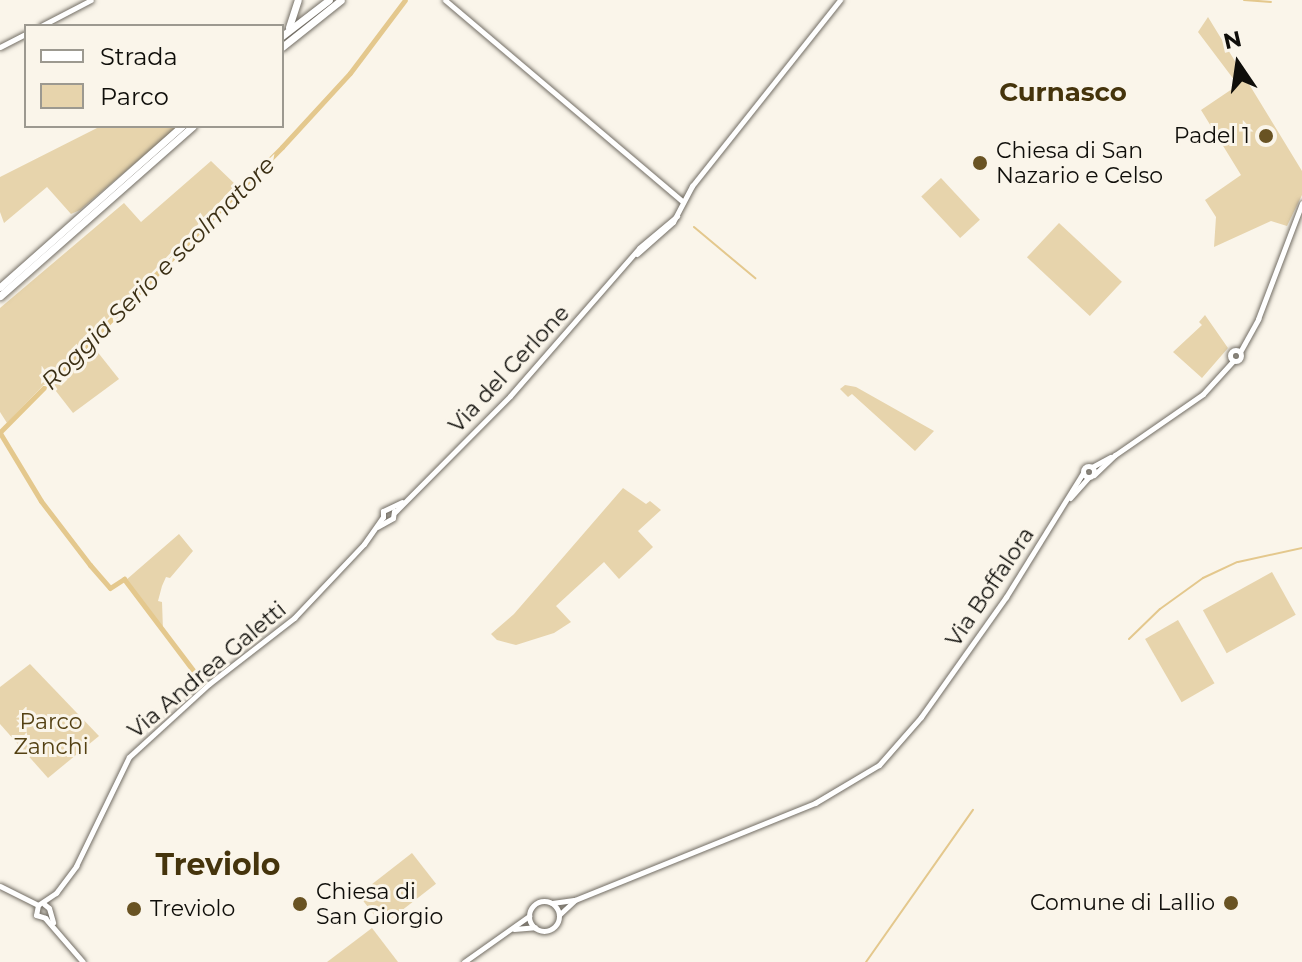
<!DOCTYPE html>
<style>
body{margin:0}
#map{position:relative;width:1302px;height:962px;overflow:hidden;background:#faf5ea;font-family:Montserrat,sans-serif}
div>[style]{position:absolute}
.green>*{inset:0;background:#e7d4ac;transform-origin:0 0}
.stream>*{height:2px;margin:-1px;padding:0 1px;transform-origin:1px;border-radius:1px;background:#e4c88d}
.canal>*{height:5px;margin:-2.5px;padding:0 2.5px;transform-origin:2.5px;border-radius:2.5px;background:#e4c88d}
.roads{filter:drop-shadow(0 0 2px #726d64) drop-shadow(0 0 2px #726d64)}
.tertiary>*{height:5px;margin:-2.5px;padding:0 2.5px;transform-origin:2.5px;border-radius:2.5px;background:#fff}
.tertiary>.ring{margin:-2.5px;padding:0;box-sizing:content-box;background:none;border:5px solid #fff;border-radius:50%}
.trunk>*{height:7px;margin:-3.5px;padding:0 3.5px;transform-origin:3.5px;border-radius:3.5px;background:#fff}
.dots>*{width:22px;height:22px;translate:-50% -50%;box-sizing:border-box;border:4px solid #faf5ea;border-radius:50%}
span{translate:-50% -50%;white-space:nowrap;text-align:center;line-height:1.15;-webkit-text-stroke:6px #faf5ea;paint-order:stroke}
.poi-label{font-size:22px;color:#0f0e0a}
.right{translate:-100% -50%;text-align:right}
.left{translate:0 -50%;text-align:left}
.street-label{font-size:22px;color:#0f0e0a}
.park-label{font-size:22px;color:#544113}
.water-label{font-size:24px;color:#3b2f14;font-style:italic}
.quarter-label{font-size:26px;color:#45340c;font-weight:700}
.district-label{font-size:30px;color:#45340c;font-weight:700}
.legend{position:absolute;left:24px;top:24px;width:260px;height:104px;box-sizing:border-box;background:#faf5ea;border:2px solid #9c9990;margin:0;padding:10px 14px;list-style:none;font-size:24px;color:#0f0e0a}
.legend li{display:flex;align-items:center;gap:16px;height:40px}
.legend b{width:40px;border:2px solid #9c9990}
.north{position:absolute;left:1198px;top:24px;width:80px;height:80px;-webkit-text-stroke:6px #faf5ea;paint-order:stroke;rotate:347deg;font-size:22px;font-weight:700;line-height:32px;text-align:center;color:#0f0e0a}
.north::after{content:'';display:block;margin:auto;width:28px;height:36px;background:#0f0e0a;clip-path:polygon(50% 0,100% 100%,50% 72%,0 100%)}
</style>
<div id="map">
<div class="green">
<i style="clip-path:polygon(1208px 17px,1302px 171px,1302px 195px,1287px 226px,1271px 221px,1214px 247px,1216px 217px,1205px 200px,1241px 175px,1201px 110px,1238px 85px,1198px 32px)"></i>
<i style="clip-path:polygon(101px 126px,176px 128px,80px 210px,71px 214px,47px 187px,4px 223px,0 212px,0 177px)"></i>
<i style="clip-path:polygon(211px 161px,236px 185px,7px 423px,0 412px,0 308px,124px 203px,141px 222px)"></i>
<i style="left:941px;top:178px;width:57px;height:27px;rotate:47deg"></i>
<i style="left:1059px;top:223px;width:86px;height:47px;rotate:43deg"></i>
<i style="clip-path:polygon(1205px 315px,1228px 348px,1202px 378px,1173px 352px,1202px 325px,1199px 322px)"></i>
<i style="clip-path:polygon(92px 345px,119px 379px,73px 413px,52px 386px)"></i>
<i style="clip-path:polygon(845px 385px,856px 387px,934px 431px,915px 451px,852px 394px,848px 397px,840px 389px)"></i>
<i style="clip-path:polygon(623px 488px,646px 504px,650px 501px,661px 510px,638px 531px,653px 547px,619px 579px,604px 562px,556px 606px,571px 622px,554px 633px,516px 645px,497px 640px,491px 634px,514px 614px)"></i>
<i style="clip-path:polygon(179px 534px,193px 551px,170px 578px,166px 577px,162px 586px,158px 601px,162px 602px,163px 630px,126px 580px)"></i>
<i style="left:1272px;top:572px;width:49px;height:79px;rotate:61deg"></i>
<i style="left:1178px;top:620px;width:73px;height:38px;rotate:60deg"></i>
<i style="clip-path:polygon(30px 664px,99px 736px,48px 778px,0 724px,0 687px)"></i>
<i style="left:412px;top:853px;width:39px;height:68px;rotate:52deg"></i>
<i style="clip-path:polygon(372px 928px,398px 962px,327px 962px)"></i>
</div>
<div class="stream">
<i style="left:1244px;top:0;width:27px;rotate:4deg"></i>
<i style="left:694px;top:227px;width:80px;rotate:39.9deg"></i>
<i style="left:1129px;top:639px;width:43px;rotate:-44.1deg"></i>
<i style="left:1160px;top:609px;width:53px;rotate:-35.8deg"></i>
<i style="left:1203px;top:578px;width:38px;rotate:-25deg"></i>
<i style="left:1238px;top:562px;width:66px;rotate:-12.3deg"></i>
<i style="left:866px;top:962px;width:186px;rotate:-54.9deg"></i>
</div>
<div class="canal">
<i style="left:0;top:432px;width:401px;rotate:-45.3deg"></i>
<i style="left:282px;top:147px;width:100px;rotate:-47.4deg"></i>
<i style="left:350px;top:73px;width:91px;rotate:-53deg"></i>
<i style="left:0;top:433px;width:79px;rotate:58.9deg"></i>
<i style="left:41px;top:501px;width:81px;rotate:52.6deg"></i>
<i style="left:90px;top:565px;width:30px;rotate:49deg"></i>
<i style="left:110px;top:588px;width:17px;rotate:-33deg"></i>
<i style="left:124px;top:579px;width:134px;rotate:52.9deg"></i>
</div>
<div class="roads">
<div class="tertiary">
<i style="left:445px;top:0;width:311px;rotate:40.3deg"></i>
<i style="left:41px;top:26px;width:56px;rotate:-27.5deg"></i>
<i style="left:0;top:47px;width:29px;rotate:-27deg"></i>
<i style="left:637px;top:254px;width:48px;rotate:-41.6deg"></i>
<i style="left:673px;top:222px;width:41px;rotate:-62.2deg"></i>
<i style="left:692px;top:186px;width:238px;rotate:-51.5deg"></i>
<i class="ring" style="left:1230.5px;top:350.5px;width:6px;height:6px"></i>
<i style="left:1240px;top:352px;width:38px;rotate:-61deg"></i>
<i style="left:1258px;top:319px;width:124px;rotate:-69.2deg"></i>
<i class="ring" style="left:1083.5px;top:466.5px;width:6px;height:6px"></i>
<i style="left:1092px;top:467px;width:21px;rotate:-29deg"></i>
<i style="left:1094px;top:475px;width:29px;rotate:-44deg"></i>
<i style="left:1115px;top:455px;width:107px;rotate:-34.7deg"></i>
<i style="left:1203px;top:394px;width:45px;rotate:-47.7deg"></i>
<i style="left:1070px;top:498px;width:28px;rotate:-48deg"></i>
<i style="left:395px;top:512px;width:163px;rotate:-45.2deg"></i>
<i style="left:510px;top:396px;width:196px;rotate:-48.9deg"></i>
<i style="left:639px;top:248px;width:50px;rotate:-40.1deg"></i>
<i style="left:377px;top:527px;width:18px;rotate:-29deg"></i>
<i style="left:393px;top:518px;width:7px;rotate:-82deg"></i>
<i style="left:0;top:886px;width:42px;rotate:26.6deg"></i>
<i class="ring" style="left:529px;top:901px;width:25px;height:25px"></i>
<i style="left:552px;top:903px;width:22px;rotate:-8deg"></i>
<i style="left:44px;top:904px;width:6px;rotate:39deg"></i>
<i style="left:49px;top:908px;width:15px;rotate:74deg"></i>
<i style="left:38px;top:905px;width:22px;rotate:-34deg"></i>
<i style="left:56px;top:893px;width:34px;rotate:-53deg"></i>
<i style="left:76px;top:866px;width:121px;rotate:-64.1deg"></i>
<i style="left:129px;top:757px;width:108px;rotate:-42.4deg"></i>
<i style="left:209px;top:684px;width:108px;rotate:-37.8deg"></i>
<i style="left:294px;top:618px;width:102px;rotate:-46.6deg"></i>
<i style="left:364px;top:544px;width:33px;rotate:-55deg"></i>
<i style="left:383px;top:517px;width:6px;rotate:-90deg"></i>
<i style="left:383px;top:511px;width:21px;rotate:-25deg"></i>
<i style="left:38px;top:905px;width:10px;rotate:101deg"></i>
<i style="left:36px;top:915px;width:10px;rotate:17deg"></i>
<i style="left:559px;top:915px;width:22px;rotate:-43deg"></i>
<i style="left:575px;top:900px;width:259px;rotate:-22deg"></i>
<i style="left:815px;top:803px;width:74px;rotate:-30.7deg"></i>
<i style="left:879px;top:765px;width:64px;rotate:-48.8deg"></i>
<i style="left:921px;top:717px;width:147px;rotate:-54.7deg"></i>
<i style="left:1006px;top:597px;width:146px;rotate:-58.2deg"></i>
<i style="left:45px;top:918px;width:58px;rotate:49.2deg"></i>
<i style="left:514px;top:929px;width:21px;rotate:-5deg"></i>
<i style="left:464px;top:962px;width:80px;rotate:-35.3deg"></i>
</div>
<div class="trunk">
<i style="left:289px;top:27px;width:28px;rotate:-72deg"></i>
<i style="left:282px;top:36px;width:59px;rotate:-37.5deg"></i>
<i style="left:282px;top:47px;width:75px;rotate:-38.5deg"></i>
<i style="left:0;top:287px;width:243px;rotate:-41.5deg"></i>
<i style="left:0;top:296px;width:257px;rotate:-41.4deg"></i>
</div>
</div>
<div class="dots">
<i style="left:1266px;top:136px;background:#695323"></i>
<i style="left:980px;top:163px;background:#695323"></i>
<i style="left:1231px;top:903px;background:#695323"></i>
<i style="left:300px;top:904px;background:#695323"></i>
<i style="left:134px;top:909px;background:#695323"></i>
</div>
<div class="poi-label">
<span class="right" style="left:1250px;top:136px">Padel 1</span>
<span class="left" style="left:996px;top:163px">Chiesa di San<br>Nazario e Celso</span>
<span class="left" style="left:316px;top:904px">Chiesa di<br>San Giorgio</span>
<span class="right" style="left:1215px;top:903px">Comune di Lallio</span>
<span class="left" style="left:150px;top:909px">Treviolo</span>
</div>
<div class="street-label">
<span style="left:509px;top:369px;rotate:-47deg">Via del Cerlone</span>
<span style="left:990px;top:587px;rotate:-56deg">Via Boffalora</span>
<span style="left:207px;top:670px;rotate:-40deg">Via Andrea Galetti</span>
</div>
<div class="park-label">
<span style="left:51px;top:734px">Parco<br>Zanchi</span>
</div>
<div class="water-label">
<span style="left:158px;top:273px;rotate:-45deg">Roggia Serio e scolmatore</span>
</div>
<div class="quarter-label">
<span style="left:1063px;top:93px">Curnasco</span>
</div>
<div class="district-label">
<span style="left:218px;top:865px">Treviolo</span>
</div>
<ul class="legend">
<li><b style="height:10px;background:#fff"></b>Strada</li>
<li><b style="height:22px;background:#e7d4ac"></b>Parco</li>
</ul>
<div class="north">N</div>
</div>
